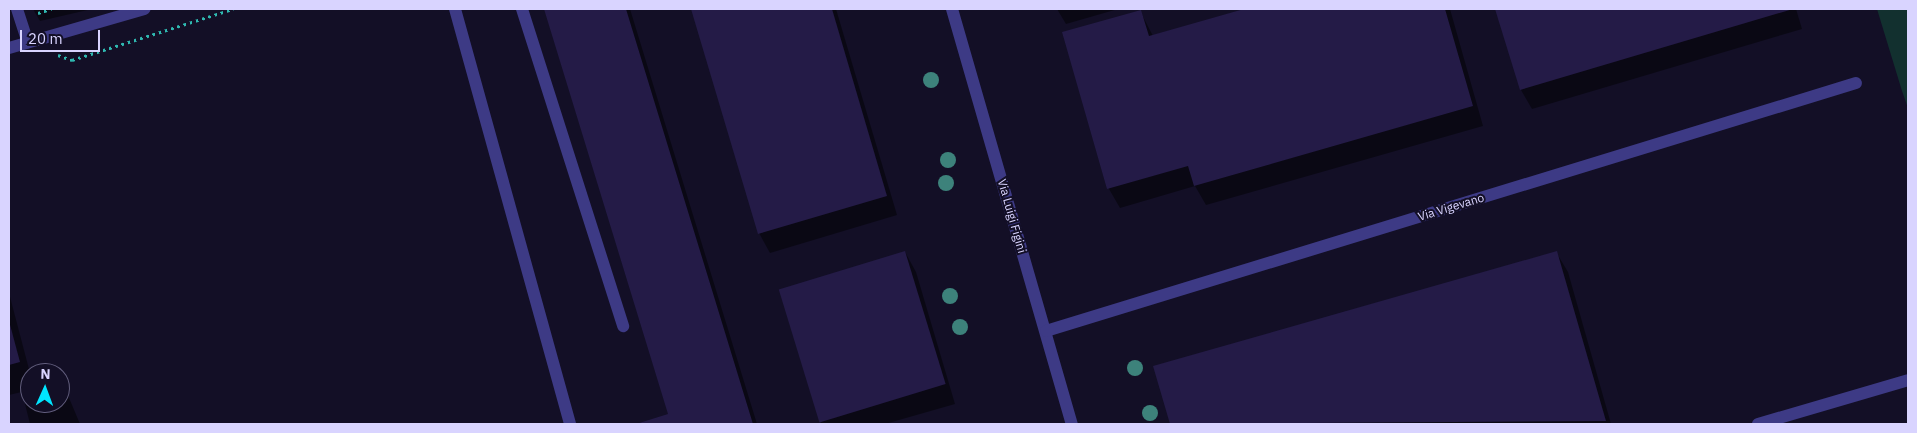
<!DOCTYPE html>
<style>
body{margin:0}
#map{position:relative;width:1917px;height:433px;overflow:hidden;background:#130f26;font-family:"IBM Plex Sans",sans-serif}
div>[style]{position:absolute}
.green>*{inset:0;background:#12302f}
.shadow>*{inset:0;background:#0007}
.building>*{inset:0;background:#241b47;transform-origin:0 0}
.path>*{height:3px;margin-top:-1.5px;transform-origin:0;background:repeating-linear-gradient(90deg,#2fb8b0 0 2.5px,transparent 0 6.5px)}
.lane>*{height:12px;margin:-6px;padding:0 6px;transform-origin:6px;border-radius:6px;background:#3d3a85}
.street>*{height:12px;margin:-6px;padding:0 6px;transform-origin:6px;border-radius:6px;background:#3d3a85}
.trees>*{width:16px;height:16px;margin:-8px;border-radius:50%;background:#3d827b}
span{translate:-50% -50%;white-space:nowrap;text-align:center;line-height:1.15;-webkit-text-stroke:4px #130f26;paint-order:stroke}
.street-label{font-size:12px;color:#d9d4ff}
.frame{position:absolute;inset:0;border:10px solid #d9d4ff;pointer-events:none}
.north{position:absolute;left:20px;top:363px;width:50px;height:50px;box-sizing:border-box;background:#130f26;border:1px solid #625e7d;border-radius:50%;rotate:2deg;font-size:14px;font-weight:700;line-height:20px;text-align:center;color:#d9d4ff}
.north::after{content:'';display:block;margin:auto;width:18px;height:22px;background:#00e5ff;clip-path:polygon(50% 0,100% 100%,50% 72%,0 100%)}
.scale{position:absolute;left:20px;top:30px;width:80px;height:22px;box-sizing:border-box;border:2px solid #d9d4ff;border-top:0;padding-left:6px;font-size:15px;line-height:18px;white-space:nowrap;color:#d9d4ff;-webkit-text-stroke:4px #130f26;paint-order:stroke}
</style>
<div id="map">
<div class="green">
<i style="clip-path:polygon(1877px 9px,1908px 9px,1908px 108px,1902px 91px)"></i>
</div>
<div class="shadow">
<i style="clip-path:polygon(33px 9px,92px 9px,40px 21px)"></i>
<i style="clip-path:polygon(630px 9px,757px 424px,639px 424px,669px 415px,546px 10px)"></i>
<i style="clip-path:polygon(692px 9px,836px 9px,897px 215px,770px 253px,759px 233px)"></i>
<i style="clip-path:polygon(1057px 9px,1118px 9px,1066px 24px)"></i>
<i style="clip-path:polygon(1249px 9px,1450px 9px,1483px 126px,1206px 205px,1195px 186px,1120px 208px,1109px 189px,1140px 11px,1153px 36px)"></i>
<i style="clip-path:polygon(1497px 9px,1796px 9px,1802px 29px,1532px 109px,1521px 90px)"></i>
<i style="clip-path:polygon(905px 252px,916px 272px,955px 404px,885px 424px,820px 424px)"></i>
<i style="clip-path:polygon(1556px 252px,1568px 272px,1611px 424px,1171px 424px,1155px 367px)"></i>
<i style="clip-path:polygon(9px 293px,30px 373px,30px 390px,9px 395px)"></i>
<i style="clip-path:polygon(67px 393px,80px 424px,30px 424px,25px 404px,60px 403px,60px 395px)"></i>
</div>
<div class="building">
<i style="clip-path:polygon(544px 9px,626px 9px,753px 424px,636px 424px,668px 414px)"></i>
<i style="clip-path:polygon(691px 9px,832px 9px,887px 196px,758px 234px)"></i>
<i style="clip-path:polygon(1244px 9px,1445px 9px,1473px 106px,1194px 186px,1188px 166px,1107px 189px,1062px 32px,1141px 10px,1149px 36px)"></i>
<i style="clip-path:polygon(1495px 9px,1793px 9px,1520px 90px)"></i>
<i style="left:905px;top:251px;width:139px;height:132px;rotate:73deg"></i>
<i style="clip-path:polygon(1557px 251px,1606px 421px,1170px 424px,1153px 366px)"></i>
<i style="clip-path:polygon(9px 321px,20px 362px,9px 365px)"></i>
</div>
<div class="path">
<i style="left:38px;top:13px;width:14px;rotate:-17deg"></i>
<i style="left:58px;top:55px;width:15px;rotate:20deg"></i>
<i style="left:72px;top:60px;width:169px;rotate:-17.6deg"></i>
</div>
<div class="lane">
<i style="left:455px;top:9px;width:431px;rotate:74.5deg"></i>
<i style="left:522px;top:9px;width:333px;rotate:72.3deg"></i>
<i style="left:952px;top:9px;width:432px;rotate:73.9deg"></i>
<i style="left:1046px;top:331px;width:847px;rotate:-17.02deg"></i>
<i style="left:1758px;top:424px;width:156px;rotate:-16.3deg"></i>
</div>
<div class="street">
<i style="left:17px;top:9px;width:35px;rotate:72deg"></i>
<i style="left:9px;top:48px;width:141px;rotate:-16.1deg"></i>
</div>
<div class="trees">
<i style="left:931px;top:80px"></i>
<i style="left:948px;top:160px"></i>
<i style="left:946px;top:183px"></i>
<i style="left:950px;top:296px"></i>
<i style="left:960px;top:327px"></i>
<i style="left:1135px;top:368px"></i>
<i style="left:1150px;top:413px"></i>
</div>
<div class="street-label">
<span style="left:1451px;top:207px;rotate:-17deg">Via Vigevano</span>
<span style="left:1012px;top:216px;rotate:74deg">Via Luigi Figini</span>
</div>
<div class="frame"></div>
<div class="north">N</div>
<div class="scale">20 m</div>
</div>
